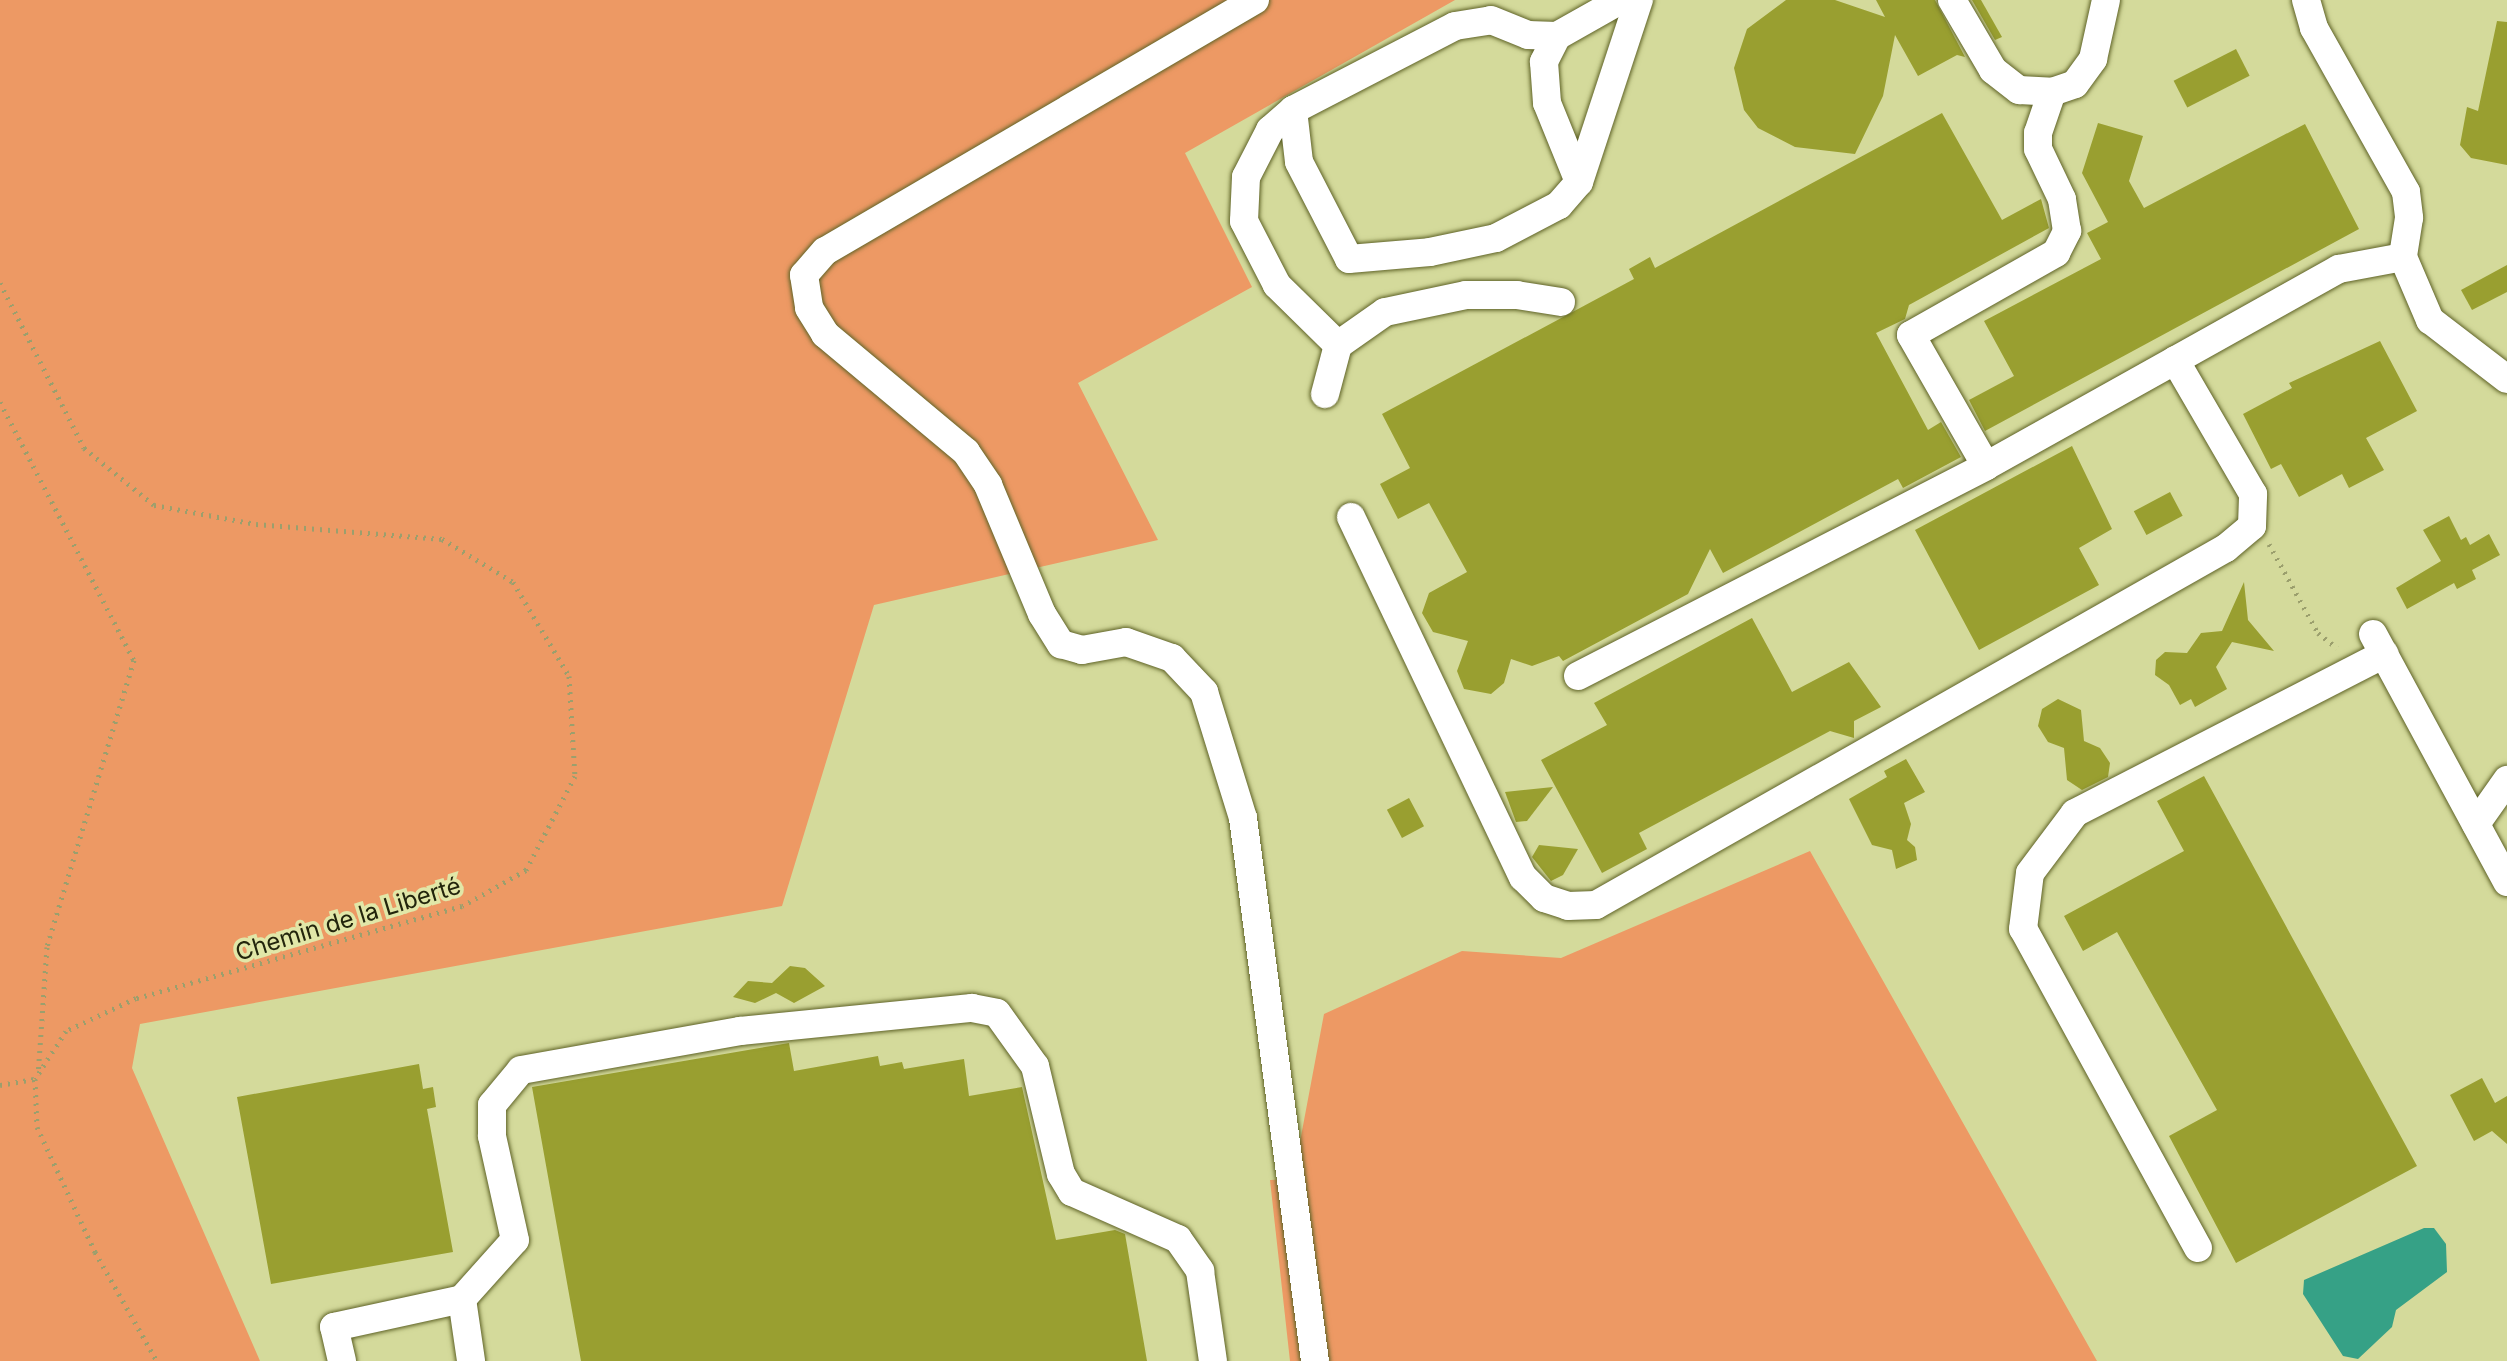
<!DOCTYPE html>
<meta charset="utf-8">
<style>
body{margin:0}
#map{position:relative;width:2507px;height:1361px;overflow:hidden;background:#d4da9b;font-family:Inter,sans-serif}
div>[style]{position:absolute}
.green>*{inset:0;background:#ed9964}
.water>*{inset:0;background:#36a186}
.building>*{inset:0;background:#999f30;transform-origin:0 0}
.path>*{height:5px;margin-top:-2.5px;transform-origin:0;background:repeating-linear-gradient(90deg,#9b9f6d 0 2px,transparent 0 8px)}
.roads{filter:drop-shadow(0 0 2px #5f6327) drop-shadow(0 0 2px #5f6327)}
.minor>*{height:28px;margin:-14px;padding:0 14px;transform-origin:14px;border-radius:14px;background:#fff}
span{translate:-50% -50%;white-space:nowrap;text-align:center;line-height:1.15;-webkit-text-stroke:7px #e1e7a8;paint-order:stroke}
.street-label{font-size:24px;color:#23250c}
</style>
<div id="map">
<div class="green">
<i style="clip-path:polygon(0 0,1455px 0,1185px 153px,1252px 287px,1078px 383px,1158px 540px,874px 605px,782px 906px,140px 1024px,132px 1068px,260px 1361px,0 1361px)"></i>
<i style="clip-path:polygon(1810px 851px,2097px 1361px,1290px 1361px,1270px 1180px,1293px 1179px,1324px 1014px,1462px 951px,1561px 958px)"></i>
</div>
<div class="water">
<i style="clip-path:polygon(2424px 1228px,2434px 1228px,2446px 1244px,2447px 1272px,2396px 1310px,2392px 1327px,2358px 1359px,2343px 1356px,2303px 1294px,2304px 1280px)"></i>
</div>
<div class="building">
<i style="clip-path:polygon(1786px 0,1835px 0,1885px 17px,1876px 0,1935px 0,1965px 57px,1957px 55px,1918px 76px,1895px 35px,1883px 96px,1855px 154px,1795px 147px,1758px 128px,1744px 110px,1734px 68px,1747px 29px)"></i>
<i style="clip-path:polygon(1972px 0,1981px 0,2002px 37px,1995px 40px)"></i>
<i style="clip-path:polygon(2497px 21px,2507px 22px,2507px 165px,2471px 158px,2460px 145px,2467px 107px,2478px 111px)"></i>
<i style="left:2236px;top:49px;width:30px;height:70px;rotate:63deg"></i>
<i style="clip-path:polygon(1942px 113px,2002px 220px,2041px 199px,2049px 228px,1909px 305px,1905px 319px,1876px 333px,1928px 430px,1941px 422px,1961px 457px,1903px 488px,1898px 479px,1723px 573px,1710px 549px,1688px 594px,1563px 661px,1559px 656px,1532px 666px,1511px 659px,1504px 683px,1491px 694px,1464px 689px,1457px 671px,1468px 641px,1433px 632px,1422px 613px,1429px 593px,1467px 572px,1429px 503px,1398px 519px,1380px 484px,1410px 468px,1382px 414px,1634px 279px,1629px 269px,1650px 257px,1655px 268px)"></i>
<i style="clip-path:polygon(2098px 123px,2143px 136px,2129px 181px,2144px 208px,2305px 124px,2359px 229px,1985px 431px,1969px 400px,2014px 376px,1984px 321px,2101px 259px,2087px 233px,2108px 222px,2082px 173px)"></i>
<i style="clip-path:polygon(2507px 265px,2507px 292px,2472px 310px,2461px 290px)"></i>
<i style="clip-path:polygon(2380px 341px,2417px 411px,2366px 438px,2384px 470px,2349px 488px,2342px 474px,2299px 497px,2281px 464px,2271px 469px,2243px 414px,2292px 388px,2289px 383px)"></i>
<i style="clip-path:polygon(2072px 446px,2112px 529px,2079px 548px,2099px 585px,1979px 650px,1915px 530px)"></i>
<i style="left:2170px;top:492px;width:27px;height:41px;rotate:62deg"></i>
<i style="clip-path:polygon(2449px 516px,2461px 540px,2466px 537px,2470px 545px,2489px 534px,2500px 555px,2472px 570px,2476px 579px,2457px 589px,2454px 583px,2407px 609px,2396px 588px,2441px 561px,2423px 530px)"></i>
<i style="clip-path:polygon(2244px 582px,2248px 620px,2274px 651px,2232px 642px,2216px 667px,2227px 689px,2195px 707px,2191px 699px,2180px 705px,2169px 685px,2155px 675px,2156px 660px,2165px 652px,2187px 653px,2201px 633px,2222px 631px)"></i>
<i style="clip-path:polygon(1752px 618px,1792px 692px,1849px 662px,1881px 707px,1854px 721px,1854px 738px,1830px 731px,1639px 833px,1647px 849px,1602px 873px,1541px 760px,1607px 725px,1594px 703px)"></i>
<i style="clip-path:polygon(2058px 699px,2081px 710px,2084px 741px,2100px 748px,2110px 763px,2108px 777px,2082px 790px,2067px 780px,2064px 748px,2048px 742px,2038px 726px,2042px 709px)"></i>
<i style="clip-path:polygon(1906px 759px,1925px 792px,1904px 803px,1911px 824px,1907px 840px,1915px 847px,1917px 860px,1896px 869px,1892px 850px,1872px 845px,1849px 799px,1887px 777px,1884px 771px)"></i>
<i style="clip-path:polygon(2204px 776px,2417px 1166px,2236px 1263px,2169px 1136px,2217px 1110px,2117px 932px,2083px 951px,2064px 916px,2184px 851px,2157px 801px)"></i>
<i style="clip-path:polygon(1553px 787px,1527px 821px,1516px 822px,1505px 792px)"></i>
<i style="left:1409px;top:798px;width:32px;height:25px;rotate:62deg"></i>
<i style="clip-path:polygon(1539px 845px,1578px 849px,1563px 875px,1551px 881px,1532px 857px)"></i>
<i style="clip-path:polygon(790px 966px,805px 968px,825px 986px,794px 1003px,776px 993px,755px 1003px,733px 997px,748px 981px,772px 983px)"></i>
<i style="clip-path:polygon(789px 1043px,794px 1071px,878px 1056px,880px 1066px,902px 1062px,904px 1069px,964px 1059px,969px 1096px,1022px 1087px,1056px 1240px,1115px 1230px,1125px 1234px,1147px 1361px,581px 1361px,532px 1087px)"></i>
<i style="clip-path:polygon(419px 1064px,423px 1089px,433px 1087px,436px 1107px,427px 1109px,453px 1252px,271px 1284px,237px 1097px)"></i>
<i style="clip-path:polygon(2482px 1078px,2495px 1103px,2507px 1096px,2507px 1144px,2492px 1131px,2474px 1141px,2450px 1095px)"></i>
</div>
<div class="path">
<i style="left:0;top:283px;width:185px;rotate:63deg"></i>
<i style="left:84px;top:448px;width:90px;rotate:39.2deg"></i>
<i style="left:154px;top:505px;width:104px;rotate:10.6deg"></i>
<i style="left:256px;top:524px;width:187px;rotate:4.6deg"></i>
<i style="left:442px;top:539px;width:83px;rotate:31.2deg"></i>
<i style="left:513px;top:582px;width:109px;rotate:59.2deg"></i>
<i style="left:569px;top:676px;width:100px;rotate:86.6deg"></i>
<i style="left:575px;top:776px;width:106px;rotate:117.5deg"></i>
<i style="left:526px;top:870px;width:73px;rotate:150.6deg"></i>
<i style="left:462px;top:906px;width:339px;rotate:164.2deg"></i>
<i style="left:136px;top:998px;width:77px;rotate:154.8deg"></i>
<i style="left:66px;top:1031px;width:57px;rotate:122.9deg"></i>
<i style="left:35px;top:1079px;width:48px;rotate:87.6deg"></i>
<i style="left:37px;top:1127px;width:138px;rotate:65.1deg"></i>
<i style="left:95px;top:1252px;width:125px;rotate:60.4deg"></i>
<i style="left:0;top:402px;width:291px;rotate:62.6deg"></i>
<i style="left:134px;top:660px;width:300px;rotate:106.9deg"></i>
<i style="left:47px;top:947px;width:128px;rotate:94deg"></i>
<i style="left:2269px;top:544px;width:102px;rotate:61.2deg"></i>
<i style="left:2318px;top:633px;width:24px;rotate:38deg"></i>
<i style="left:0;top:1085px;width:36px;rotate:-10deg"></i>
</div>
<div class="roads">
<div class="minor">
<i style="left:1255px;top:0;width:498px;rotate:149.7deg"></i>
<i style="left:825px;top:251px;width:32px;rotate:131deg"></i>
<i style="left:804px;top:275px;width:33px;rotate:81deg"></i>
<i style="left:809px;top:308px;width:31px;rotate:58deg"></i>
<i style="left:825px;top:334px;width:184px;rotate:39.9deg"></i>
<i style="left:966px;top:452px;width:40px;rotate:56deg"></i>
<i style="left:988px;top:485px;width:140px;rotate:67.3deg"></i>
<i style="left:1042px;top:614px;width:36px;rotate:58deg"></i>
<i style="left:1061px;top:644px;width:22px;rotate:16deg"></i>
<i style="left:1082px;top:650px;width:45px;rotate:-10.3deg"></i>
<i style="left:1126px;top:642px;width:49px;rotate:19.2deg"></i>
<i style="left:1172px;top:658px;width:47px;rotate:46.7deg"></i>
<i style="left:1204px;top:692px;width:132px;rotate:72.8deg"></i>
<i style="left:1243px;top:818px;width:548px;rotate:82.45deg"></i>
<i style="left:1952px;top:0;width:81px;rotate:59.6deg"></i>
<i style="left:1993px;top:70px;width:33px;rotate:38deg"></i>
<i style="left:2019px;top:90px;width:33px;rotate:3deg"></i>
<i style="left:2052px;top:92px;width:24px;rotate:-19deg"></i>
<i style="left:2075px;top:84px;width:31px;rotate:-54deg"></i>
<i style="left:2093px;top:59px;width:60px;rotate:-77.6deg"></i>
<i style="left:2306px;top:0;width:29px;rotate:74deg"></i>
<i style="left:2314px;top:28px;width:188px;rotate:60.7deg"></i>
<i style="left:2406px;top:192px;width:26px;rotate:83deg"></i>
<i style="left:2409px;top:218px;width:39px;rotate:99deg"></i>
<i style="left:2403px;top:257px;width:69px;rotate:66.8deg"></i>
<i style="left:2430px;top:320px;width:97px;rotate:37.5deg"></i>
<i style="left:1557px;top:36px;width:29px;rotate:117deg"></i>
<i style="left:1544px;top:62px;width:41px;rotate:85.8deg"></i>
<i style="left:1547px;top:103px;width:85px;rotate:67.9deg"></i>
<i style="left:1293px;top:110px;width:52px;rotate:83.4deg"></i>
<i style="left:1299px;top:162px;width:109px;rotate:62.7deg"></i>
<i style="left:1349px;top:259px;width:81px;rotate:-4.9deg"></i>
<i style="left:1430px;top:252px;width:67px;rotate:-12deg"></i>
<i style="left:1496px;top:238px;width:71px;rotate:-27.6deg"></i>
<i style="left:1559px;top:205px;width:30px;rotate:-49deg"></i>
<i style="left:1579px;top:182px;width:192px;rotate:-71.8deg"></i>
<i style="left:1561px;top:302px;width:45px;rotate:-171deg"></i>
<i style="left:1517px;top:295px;width:51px;rotate:180deg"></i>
<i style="left:1466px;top:295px;width:83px;rotate:168.1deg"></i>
<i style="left:1385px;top:312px;width:57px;rotate:144.9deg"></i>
<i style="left:1338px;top:345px;width:86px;rotate:-135.5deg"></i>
<i style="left:1277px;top:285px;width:72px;rotate:-117.3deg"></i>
<i style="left:1244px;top:221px;width:44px;rotate:-87.4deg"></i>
<i style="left:1246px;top:177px;width:53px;rotate:-62.9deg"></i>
<i style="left:1270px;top:130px;width:30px;rotate:-41deg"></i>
<i style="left:1293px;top:110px;width:182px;rotate:-27.4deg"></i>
<i style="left:1455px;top:26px;width:36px;rotate:-9deg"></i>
<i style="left:1491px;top:20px;width:40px;rotate:22deg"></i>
<i style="left:1528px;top:35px;width:29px;rotate:2deg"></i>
<i style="left:1557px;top:36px;width:73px;rotate:-29.4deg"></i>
<i style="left:1325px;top:394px;width:51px;rotate:-75.1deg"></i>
<i style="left:1986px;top:466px;width:151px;rotate:-119.8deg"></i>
<i style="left:1911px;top:335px;width:167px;rotate:-29.5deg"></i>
<i style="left:2056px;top:253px;width:25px;rotate:-63deg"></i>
<i style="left:2067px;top:231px;width:32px;rotate:-99deg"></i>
<i style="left:2062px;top:199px;width:55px;rotate:-115.6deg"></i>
<i style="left:2038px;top:149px;width:16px;rotate:-90deg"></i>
<i style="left:2038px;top:133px;width:43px;rotate:-71.1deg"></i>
<i style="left:1351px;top:517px;width:399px;rotate:64.5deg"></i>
<i style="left:1523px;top:877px;width:30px;rotate:45deg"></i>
<i style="left:1544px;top:898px;width:25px;rotate:18deg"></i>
<i style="left:1568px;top:906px;width:28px;rotate:-2deg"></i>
<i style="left:1596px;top:905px;width:724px;rotate:-29.54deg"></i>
<i style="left:2226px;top:548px;width:34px;rotate:-40deg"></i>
<i style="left:2252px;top:526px;width:32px;rotate:-88deg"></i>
<i style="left:2253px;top:494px;width:155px;rotate:-120.2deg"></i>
<i style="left:2373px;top:634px;width:282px;rotate:61.6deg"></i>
<i style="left:1578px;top:676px;width:459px;rotate:-27.2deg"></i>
<i style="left:1986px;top:466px;width:404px;rotate:-29.2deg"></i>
<i style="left:2339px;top:269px;width:65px;rotate:-10.6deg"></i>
<i style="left:2476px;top:824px;width:54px;rotate:-54.8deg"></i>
<i style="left:2198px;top:1248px;width:364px;rotate:-118.7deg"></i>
<i style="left:2023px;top:929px;width:56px;rotate:-82.9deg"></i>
<i style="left:2030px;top:873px;width:75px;rotate:-53.1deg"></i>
<i style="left:2075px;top:813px;width:348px;rotate:-27.2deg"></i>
<i style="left:462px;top:1299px;width:79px;rotate:-48.1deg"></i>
<i style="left:515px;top:1240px;width:107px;rotate:-102.5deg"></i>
<i style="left:492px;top:1136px;width:31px;rotate:-90deg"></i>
<i style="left:492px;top:1105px;width:45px;rotate:-50.4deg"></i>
<i style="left:521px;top:1070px;width:222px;rotate:-10.1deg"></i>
<i style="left:740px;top:1031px;width:233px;rotate:-5.7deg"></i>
<i style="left:972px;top:1008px;width:25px;rotate:11deg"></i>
<i style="left:997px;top:1013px;width:65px;rotate:54.4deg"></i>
<i style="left:1035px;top:1066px;width:111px;rotate:76.5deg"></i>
<i style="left:1061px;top:1174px;width:21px;rotate:59deg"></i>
<i style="left:1072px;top:1192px;width:116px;rotate:23.9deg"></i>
<i style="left:1178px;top:1239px;width:39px;rotate:55deg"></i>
<i style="left:1200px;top:1271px;width:91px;rotate:81.8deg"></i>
<i style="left:342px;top:1361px;width:35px;rotate:-103deg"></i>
<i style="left:334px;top:1327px;width:131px;rotate:-12.3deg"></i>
<i style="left:462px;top:1299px;width:63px;rotate:81.7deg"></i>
</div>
</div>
<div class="street-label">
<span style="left:348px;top:919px;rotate:-17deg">Chemin de la Liberté</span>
</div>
</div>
